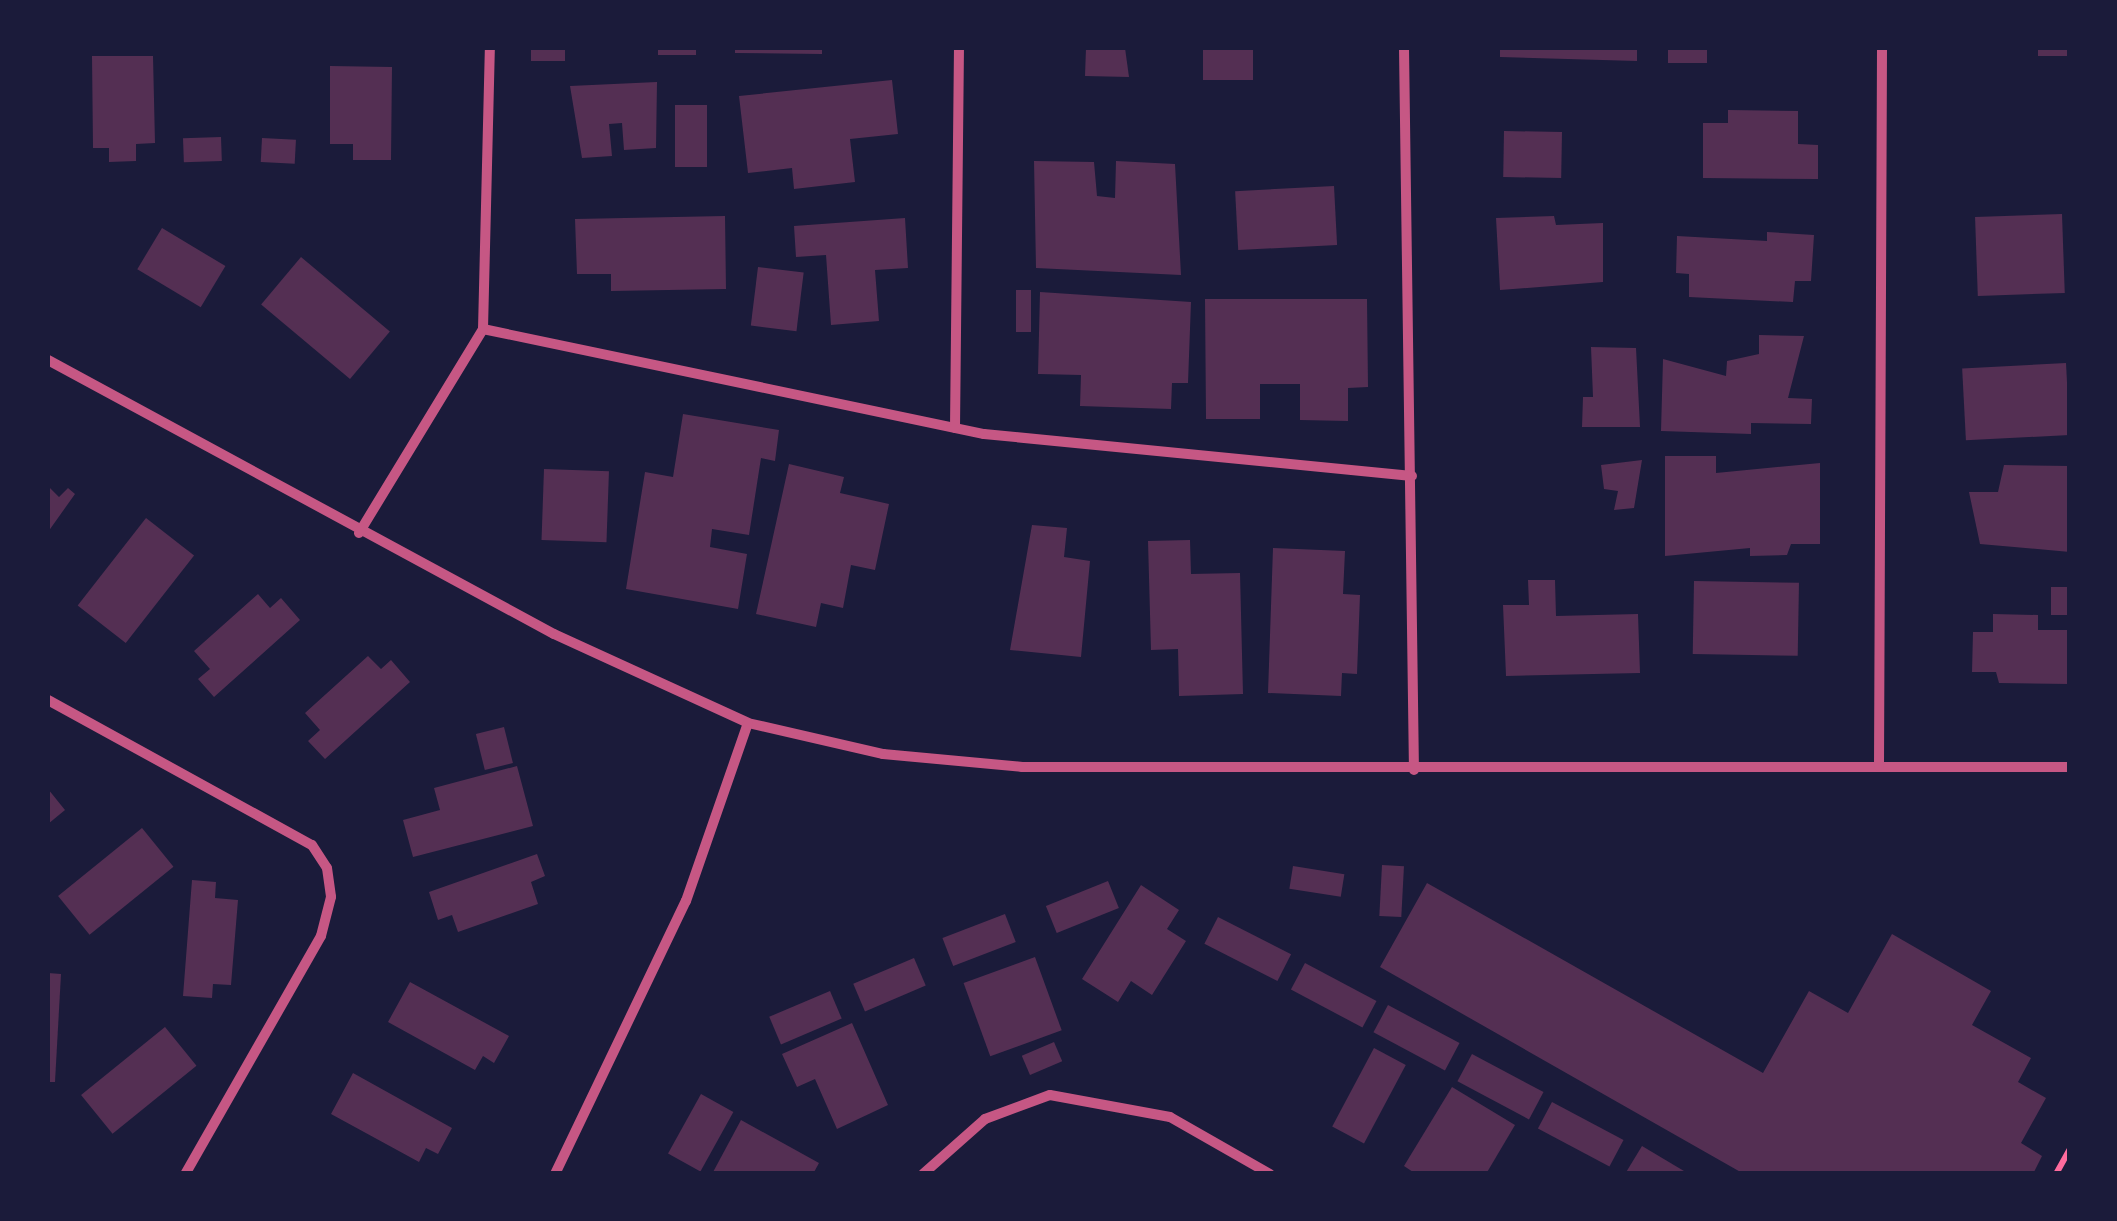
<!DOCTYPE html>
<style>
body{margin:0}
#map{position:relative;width:2117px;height:1221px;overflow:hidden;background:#1b1b3a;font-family:Jost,sans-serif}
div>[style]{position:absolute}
.building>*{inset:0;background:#542f53;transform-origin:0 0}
.path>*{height:6px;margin:-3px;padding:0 3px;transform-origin:3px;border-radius:3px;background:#ff6b9d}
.minor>*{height:10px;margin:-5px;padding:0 5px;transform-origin:5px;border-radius:5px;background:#c65784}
span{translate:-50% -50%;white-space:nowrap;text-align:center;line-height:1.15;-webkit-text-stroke:8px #1b1b3a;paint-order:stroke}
.frame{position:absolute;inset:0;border:50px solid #1b1b3a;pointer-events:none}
</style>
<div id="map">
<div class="building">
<i style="left:531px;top:48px;width:34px;height:13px"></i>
<i style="left:658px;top:48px;width:38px;height:7px"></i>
<i style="clip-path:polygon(735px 48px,822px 48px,822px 54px,735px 53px)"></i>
<i style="clip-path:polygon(1086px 48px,1125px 48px,1129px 77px,1085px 76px)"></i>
<i style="left:1203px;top:48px;width:50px;height:32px"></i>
<i style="clip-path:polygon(1500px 48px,1637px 48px,1637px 61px,1500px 57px)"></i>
<i style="left:1668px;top:48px;width:39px;height:15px"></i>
<i style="left:2038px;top:48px;width:32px;height:8px"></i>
<i style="clip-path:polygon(92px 56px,153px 56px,155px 143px,136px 144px,136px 161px,109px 162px,109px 148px,93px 148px)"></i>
<i style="clip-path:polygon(330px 66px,392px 67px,391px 160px,353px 160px,353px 144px,330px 144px)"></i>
<i style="clip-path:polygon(892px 80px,898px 134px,850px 139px,855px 182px,794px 189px,792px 168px,748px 173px,739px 96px)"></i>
<i style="clip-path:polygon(657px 82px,656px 148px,624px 150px,622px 123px,609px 124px,612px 156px,582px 158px,570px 86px)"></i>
<i style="left:675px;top:105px;width:32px;height:62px"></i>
<i style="clip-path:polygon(1728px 110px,1798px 111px,1798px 144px,1818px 145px,1818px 179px,1703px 178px,1703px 123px,1728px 123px)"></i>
<i style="left:1504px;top:131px;width:58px;height:46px;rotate:1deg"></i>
<i style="left:221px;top:137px;width:24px;height:38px;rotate:88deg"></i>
<i style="left:262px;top:138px;width:34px;height:24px;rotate:3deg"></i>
<i style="clip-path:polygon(1034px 161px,1094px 162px,1097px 196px,1115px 198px,1116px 161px,1175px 164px,1181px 275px,1036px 268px)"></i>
<i style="left:1334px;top:186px;width:59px;height:99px;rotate:87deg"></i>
<i style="left:2062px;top:214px;width:79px;height:87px;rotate:88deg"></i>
<i style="clip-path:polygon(725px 216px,726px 289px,611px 291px,611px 274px,577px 274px,575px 219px)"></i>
<i style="clip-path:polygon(1554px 216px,1556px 225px,1603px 223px,1603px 282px,1500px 290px,1496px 218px)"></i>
<i style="clip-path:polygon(905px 218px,908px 268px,875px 270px,879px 321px,831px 325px,826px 255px,796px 257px,794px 226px)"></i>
<i style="left:162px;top:228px;width:74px;height:48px;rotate:31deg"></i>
<i style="clip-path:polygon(1767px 232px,1814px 235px,1811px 281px,1795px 281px,1793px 302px,1689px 297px,1689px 274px,1676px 273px,1677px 236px,1767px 241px)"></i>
<i style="left:301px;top:257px;width:116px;height:62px;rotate:40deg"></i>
<i style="left:758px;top:267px;width:46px;height:59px;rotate:7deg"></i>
<i style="left:1016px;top:290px;width:15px;height:42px"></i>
<i style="clip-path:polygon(1040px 292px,1191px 302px,1188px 383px,1172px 383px,1171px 409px,1080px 406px,1081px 375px,1038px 374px)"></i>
<i style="clip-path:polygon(1205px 299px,1367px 299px,1368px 387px,1348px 388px,1348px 421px,1300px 420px,1300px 384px,1260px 384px,1260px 419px,1206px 419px)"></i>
<i style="clip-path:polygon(1759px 335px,1804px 336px,1788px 398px,1812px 399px,1811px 424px,1751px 423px,1751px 434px,1661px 431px,1663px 359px,1726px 376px,1727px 361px,1759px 354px)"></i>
<i style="clip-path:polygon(1591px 347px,1636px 348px,1640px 427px,1582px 427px,1583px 397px,1593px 397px)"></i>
<i style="left:2066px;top:363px;width:72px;height:104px;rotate:87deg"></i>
<i style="clip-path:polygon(683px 414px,779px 430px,775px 461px,761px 458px,749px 535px,712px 529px,710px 547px,747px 554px,738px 609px,626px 589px,645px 472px,673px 477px)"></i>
<i style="clip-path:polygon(1665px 456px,1716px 456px,1716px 473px,1820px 463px,1820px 544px,1791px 544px,1787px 555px,1750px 556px,1750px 548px,1665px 556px)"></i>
<i style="clip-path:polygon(1642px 460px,1634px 508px,1614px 510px,1618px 491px,1604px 489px,1601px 465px)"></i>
<i style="clip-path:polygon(789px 464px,844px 477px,840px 493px,889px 504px,875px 570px,851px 565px,843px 608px,821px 603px,816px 627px,756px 614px)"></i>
<i style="clip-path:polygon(2004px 465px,2070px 466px,2070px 552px,1980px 544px,1969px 492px,1998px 492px)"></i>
<i style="left:544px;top:469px;width:65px;height:71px;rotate:2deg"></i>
<i style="clip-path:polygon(48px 486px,59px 497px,68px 488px,75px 494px,48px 532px)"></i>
<i style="left:146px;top:518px;width:61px;height:111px;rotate:38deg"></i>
<i style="clip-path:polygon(1032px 525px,1067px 528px,1064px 557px,1090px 561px,1081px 657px,1010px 650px)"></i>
<i style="clip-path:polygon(1190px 540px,1191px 574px,1240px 573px,1243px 694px,1179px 696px,1178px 649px,1151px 650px,1148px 541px)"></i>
<i style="clip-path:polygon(1273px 548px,1345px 551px,1343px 594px,1360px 595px,1357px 674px,1342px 673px,1341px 696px,1268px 693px)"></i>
<i style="clip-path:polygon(1528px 580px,1555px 580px,1556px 616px,1638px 614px,1640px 673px,1506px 676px,1503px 605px,1529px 605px)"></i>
<i style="left:1694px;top:581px;width:105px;height:73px;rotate:1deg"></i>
<i style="left:2051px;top:587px;width:19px;height:28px"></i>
<i style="clip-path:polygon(258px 594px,270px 608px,281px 598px,300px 620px,214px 697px,198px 679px,210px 669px,194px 651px)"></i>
<i style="clip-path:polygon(1993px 614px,2038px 615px,2038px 630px,2070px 630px,2070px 684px,1999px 683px,1996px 672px,1972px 672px,1973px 632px,1993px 632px)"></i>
<i style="clip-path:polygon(368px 656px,381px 669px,391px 660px,410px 682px,325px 759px,308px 741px,320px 730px,305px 713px)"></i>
<i style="left:504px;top:727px;width:37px;height:29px;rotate:76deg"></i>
<i style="clip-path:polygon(517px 766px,533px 826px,413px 857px,403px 820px,440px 810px,434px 788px)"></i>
<i style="clip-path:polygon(48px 789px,65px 810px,48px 824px)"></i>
<i style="left:142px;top:828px;width:50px;height:108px;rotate:51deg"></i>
<i style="clip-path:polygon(537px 854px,545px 876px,531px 882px,538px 904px,458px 932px,452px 915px,438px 920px,429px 892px)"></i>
<i style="left:1382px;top:865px;width:22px;height:51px;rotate:3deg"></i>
<i style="left:1293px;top:866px;width:52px;height:23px;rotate:9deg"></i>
<i style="clip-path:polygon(192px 880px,216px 882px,215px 898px,238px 900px,231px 985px,213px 984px,212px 998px,183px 996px)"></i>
<i style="left:1108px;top:881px;width:29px;height:67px;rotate:68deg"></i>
<i style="clip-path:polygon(1427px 883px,1763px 1073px,1809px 991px,1848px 1013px,1892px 934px,1991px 991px,1972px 1025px,2031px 1058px,2018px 1082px,2046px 1098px,2021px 1143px,2042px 1156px,2033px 1174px,1744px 1174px,1380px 967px)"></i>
<i style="clip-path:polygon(1141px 885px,1179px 910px,1167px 929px,1186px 941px,1152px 995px,1131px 981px,1118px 1002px,1082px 979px)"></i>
<i style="left:1005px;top:914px;width:30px;height:67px;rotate:69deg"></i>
<i style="left:1218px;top:917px;width:82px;height:30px;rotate:27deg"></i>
<i style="left:1035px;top:957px;width:78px;height:76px;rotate:70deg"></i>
<i style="left:914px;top:958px;width:30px;height:66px;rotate:67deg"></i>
<i style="left:1305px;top:963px;width:81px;height:30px;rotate:28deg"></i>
<i style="clip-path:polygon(48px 973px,61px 974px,55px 1082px,48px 1082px)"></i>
<i style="clip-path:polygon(410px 982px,509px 1036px,494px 1063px,483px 1056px,475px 1070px,388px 1022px)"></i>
<i style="left:830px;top:991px;width:30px;height:66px;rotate:67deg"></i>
<i style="left:1388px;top:1005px;width:81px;height:31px;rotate:28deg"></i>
<i style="clip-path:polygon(852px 1023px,888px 1105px,837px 1129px,815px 1079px,797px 1087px,782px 1054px)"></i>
<i style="left:165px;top:1027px;width:50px;height:108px;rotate:51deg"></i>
<i style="left:1054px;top:1042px;width:21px;height:35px;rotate:67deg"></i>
<i style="left:1374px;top:1048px;width:36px;height:89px;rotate:28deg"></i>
<i style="left:1472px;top:1054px;width:81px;height:31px;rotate:28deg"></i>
<i style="clip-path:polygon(353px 1073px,452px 1128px,438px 1154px,426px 1148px,419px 1162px,331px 1114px)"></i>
<i style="clip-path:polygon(1452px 1087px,1515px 1125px,1486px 1174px,1416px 1174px,1404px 1166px)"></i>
<i style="left:701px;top:1094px;width:37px;height:68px;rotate:29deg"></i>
<i style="left:1552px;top:1102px;width:81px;height:30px;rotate:28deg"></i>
<i style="clip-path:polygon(741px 1120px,819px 1163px,813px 1174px,712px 1174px)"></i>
<i style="clip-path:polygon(1642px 1146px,1689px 1174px,1625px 1174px)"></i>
</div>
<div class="path">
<i style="left:2056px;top:1174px;width:29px;rotate:-61deg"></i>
</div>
<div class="minor">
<i style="left:1404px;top:48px;width:722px;rotate:89.21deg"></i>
<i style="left:483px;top:329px;width:512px;rotate:11.84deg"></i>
<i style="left:984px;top:434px;width:430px;rotate:5.6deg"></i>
<i style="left:48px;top:360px;width:575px;rotate:28.44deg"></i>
<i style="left:554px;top:634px;width:213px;rotate:24.6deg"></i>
<i style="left:748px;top:723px;width:139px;rotate:12.9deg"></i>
<i style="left:883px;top:754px;width:140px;rotate:5.3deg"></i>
<i style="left:1022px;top:767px;width:1048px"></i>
<i style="left:955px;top:428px;width:380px;rotate:-89.4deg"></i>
<i style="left:359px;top:533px;width:239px;rotate:-58.7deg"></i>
<i style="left:483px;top:329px;width:281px;rotate:-88.6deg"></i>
<i style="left:48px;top:700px;width:301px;rotate:28.8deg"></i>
<i style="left:312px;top:845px;width:27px;rotate:57deg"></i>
<i style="left:327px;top:868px;width:29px;rotate:82deg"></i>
<i style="left:331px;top:897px;width:40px;rotate:104.4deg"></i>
<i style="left:321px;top:936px;width:274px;rotate:119.7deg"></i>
<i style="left:1879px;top:766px;width:718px;rotate:-89.76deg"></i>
<i style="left:555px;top:1174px;width:303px;rotate:-64.4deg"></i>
<i style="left:686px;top:901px;width:188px;rotate:-70.8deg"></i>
<i style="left:923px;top:1174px;width:83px;rotate:-41.6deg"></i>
<i style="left:985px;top:1119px;width:69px;rotate:-20.3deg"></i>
<i style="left:1050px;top:1095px;width:122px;rotate:10.4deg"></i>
<i style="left:1170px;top:1117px;width:115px;rotate:29.7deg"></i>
</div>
<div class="frame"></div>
</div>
